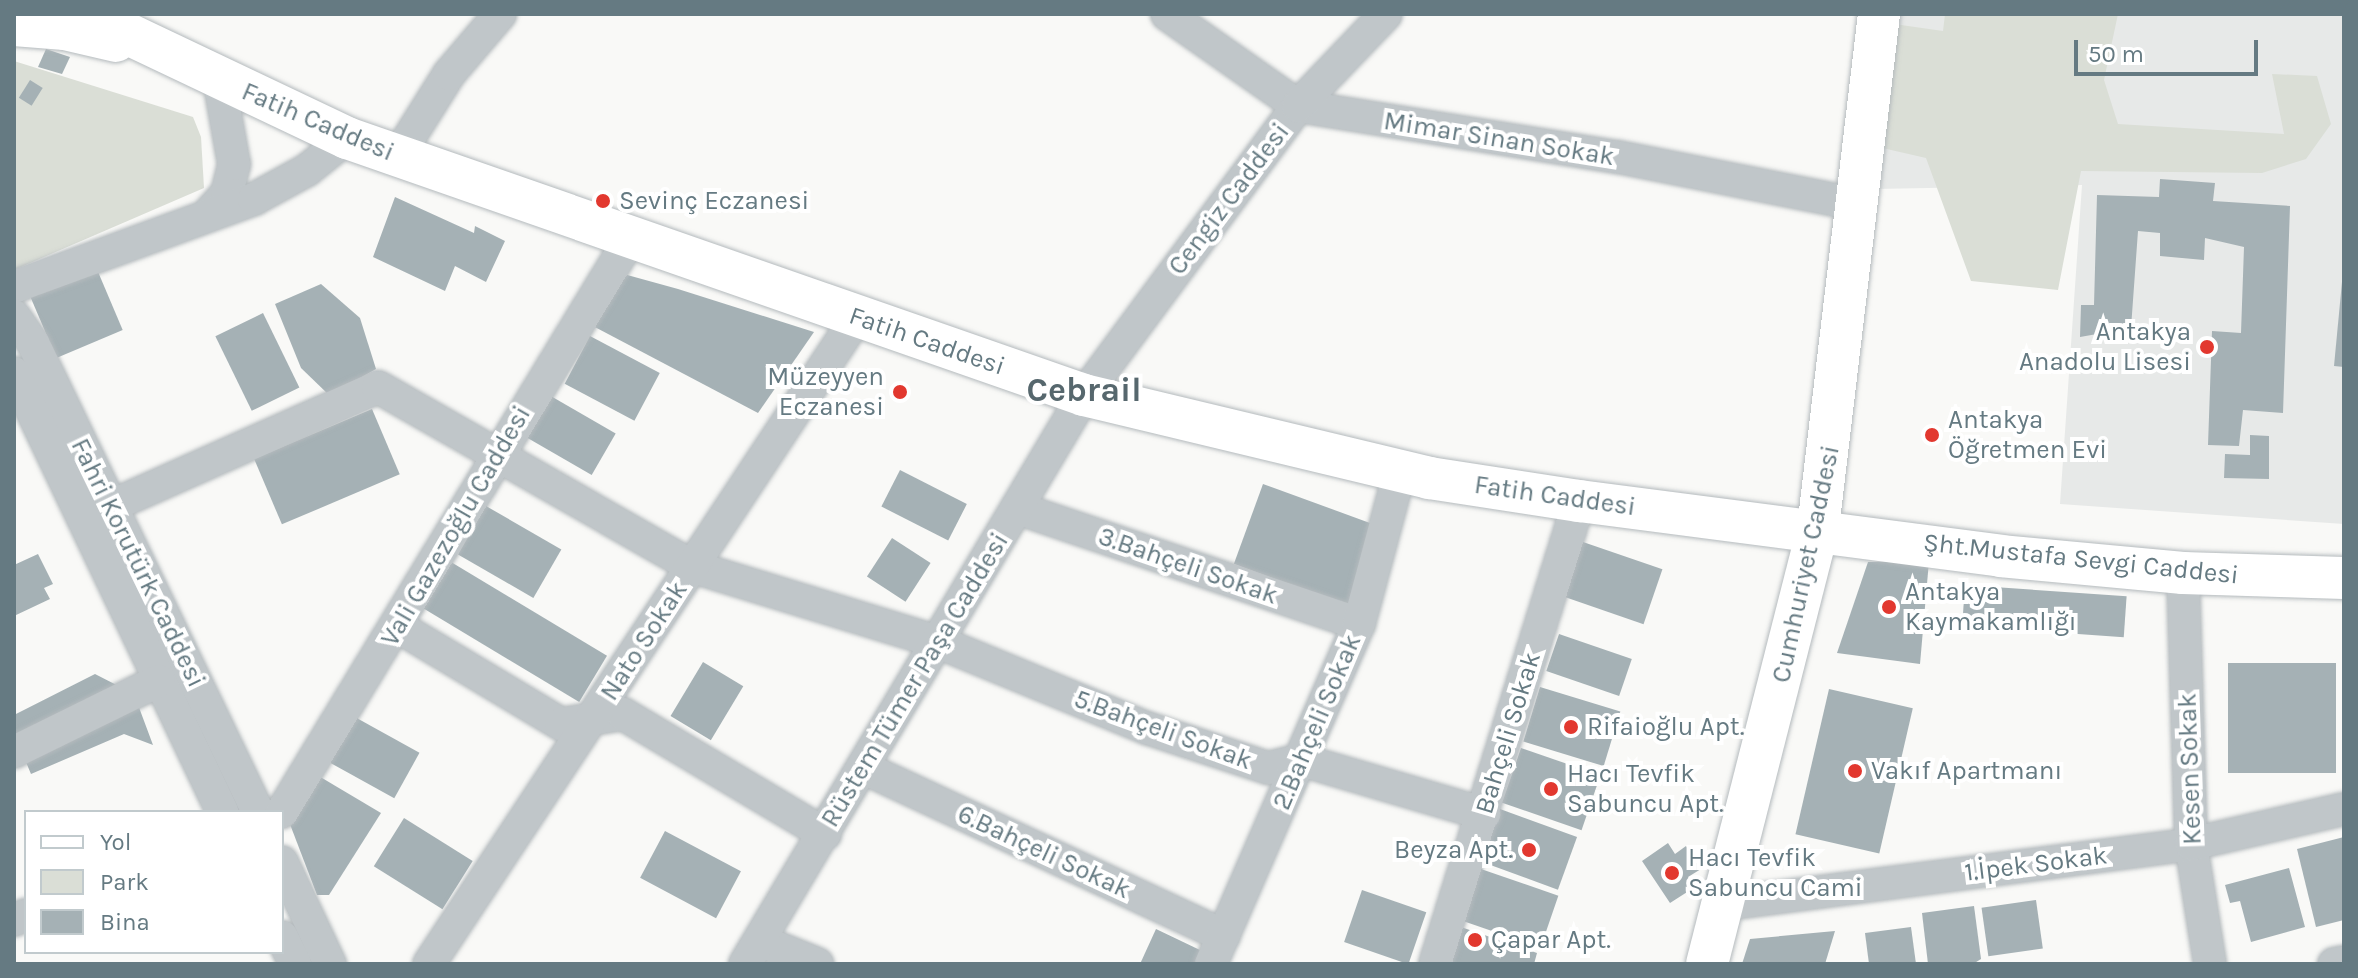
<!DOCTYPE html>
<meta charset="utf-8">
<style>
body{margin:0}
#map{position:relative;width:2358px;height:978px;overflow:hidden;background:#f9f9f7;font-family:Karla,sans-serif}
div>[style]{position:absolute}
.built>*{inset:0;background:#e7e9e8}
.green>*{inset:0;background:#daded6}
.building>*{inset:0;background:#a5b1b5;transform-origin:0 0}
.roads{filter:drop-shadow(0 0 2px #b4babd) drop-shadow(0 0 2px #b4babd)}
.minor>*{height:32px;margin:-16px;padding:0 16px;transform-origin:16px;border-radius:16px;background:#c0c6c9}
.major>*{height:42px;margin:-21px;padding:0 21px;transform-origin:21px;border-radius:21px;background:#fff}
.dots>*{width:22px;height:22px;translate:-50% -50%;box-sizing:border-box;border:4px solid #fff;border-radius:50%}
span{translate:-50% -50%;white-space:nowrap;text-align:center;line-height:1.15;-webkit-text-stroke:8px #fff;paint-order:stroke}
.street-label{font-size:26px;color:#657a82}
.poi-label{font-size:26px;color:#657a82}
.left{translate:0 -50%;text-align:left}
.right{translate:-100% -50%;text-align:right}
.district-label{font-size:34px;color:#56676d;font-weight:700}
.frame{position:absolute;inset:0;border:16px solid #657a82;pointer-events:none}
.legend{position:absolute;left:24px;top:810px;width:260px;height:144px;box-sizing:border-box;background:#fff;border:2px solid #c1cacd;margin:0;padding:10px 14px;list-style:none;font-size:24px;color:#657a82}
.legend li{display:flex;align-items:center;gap:16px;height:40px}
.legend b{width:40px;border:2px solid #c1cacd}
.scale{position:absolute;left:2074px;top:40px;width:184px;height:36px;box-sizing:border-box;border:4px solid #657a82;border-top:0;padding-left:10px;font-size:24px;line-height:28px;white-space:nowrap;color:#657a82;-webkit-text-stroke:6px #fff;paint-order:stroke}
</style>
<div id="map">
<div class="built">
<i style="clip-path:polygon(1897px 14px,2344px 14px,2344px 524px,2060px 504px,2082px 185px,1875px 189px)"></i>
</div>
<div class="green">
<i style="clip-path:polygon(1945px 14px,2118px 14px,2104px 80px,2118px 124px,2284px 134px,2272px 74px,2317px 76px,2331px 124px,2306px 159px,2262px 173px,2081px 171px,2058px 290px,1971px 281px,1926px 158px,1878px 147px,1894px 24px,1943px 31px)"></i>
<i style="clip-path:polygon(14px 61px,193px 117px,201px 137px,204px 188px,14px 270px)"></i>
</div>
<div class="building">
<i style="clip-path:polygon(46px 49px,70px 57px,62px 74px,38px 67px)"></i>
<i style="left:30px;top:80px;width:15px;height:21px;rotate:32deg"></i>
<i style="clip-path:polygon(2160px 179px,2215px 183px,2213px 201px,2290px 206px,2283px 413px,2243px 410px,2239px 446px,2208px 445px,2212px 331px,2241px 333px,2244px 247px,2205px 238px,2204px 260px,2160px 256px,2160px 233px,2138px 231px,2131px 328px,2080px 337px,2081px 305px,2094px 305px,2097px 195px,2159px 197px)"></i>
<i style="clip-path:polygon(395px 197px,474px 233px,475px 226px,505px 241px,486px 282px,455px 266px,445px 291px,373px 257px)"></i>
<i style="left:93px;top:260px;width:76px;height:72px;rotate:67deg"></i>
<i style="clip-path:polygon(620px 273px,678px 289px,814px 332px,758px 413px,591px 325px)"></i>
<i style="clip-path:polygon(2342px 282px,2344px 282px,2344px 367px,2334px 366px)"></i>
<i style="clip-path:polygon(321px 284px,360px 318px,376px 369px,329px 395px,301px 368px,275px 304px)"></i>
<i style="left:263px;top:313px;width:83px;height:53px;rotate:64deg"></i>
<i style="left:590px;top:336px;width:79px;height:54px;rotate:28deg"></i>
<i style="left:549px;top:395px;width:77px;height:48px;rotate:30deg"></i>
<i style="left:372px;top:409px;width:71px;height:128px;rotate:67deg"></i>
<i style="clip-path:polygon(2250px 435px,2269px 436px,2269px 479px,2224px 478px,2225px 454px,2250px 455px)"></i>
<i style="left:900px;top:470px;width:75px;height:41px;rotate:27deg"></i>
<i style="left:1263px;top:484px;width:121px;height:85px;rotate:20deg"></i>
<i style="left:486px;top:506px;width:87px;height:56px;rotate:30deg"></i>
<i style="left:892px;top:538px;width:46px;height:46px;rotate:33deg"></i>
<i style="left:1583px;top:542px;width:84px;height:58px;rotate:19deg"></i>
<i style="clip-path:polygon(38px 554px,53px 584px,44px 588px,50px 599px,14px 616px,14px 565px)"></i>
<i style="clip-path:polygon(1929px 561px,1920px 664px,1837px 653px,1868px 562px)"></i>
<i style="left:451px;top:562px;width:182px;height:54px;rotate:31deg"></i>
<i style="left:1965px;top:585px;width:162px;height:41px;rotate:4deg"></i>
<i style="left:1559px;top:634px;width:77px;height:39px;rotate:19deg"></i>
<i style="left:703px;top:662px;width:47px;height:63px;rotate:31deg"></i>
<i style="left:2228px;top:663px;width:108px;height:110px"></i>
<i style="clip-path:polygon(95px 674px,134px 694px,153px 745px,124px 734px,31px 774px,14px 734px,14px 715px)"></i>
<i style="left:1540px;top:687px;width:84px;height:57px;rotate:17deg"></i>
<i style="left:1829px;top:689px;width:86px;height:149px;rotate:13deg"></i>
<i style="left:353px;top:716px;width:76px;height:52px;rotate:29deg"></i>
<i style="left:1521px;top:748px;width:84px;height:58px;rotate:19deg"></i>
<i style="clip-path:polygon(317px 775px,381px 813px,329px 895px,317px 895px,288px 819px)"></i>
<i style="left:1500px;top:809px;width:82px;height:56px;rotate:20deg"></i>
<i style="left:404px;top:818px;width:81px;height:57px;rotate:32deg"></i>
<i style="left:665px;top:831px;width:86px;height:53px;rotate:28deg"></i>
<i style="clip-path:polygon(2344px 837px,2344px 920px,2316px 927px,2297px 849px)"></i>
<i style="clip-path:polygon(1668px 843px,1675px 854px,1686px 846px,1701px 869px,1688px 877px,1695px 887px,1670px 903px,1642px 861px)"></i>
<i style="left:1478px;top:868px;width:85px;height:55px;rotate:19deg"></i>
<i style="clip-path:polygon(2289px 868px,2305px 927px,2251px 942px,2240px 901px,2230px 903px,2225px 885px)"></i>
<i style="left:1362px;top:890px;width:68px;height:55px;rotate:19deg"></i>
<i style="left:2036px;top:900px;width:49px;height:55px;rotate:82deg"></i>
<i style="clip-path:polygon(1974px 906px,1981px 959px,1973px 964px,1928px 964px,1922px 913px)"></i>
<i style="clip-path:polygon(1458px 926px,1537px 953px,1534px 964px,1445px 964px)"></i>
<i style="clip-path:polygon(1911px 927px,1916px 964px,1869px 964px,1865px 933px)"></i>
<i style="clip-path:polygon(1156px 929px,1202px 951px,1195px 964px,1140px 964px)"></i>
<i style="clip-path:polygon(1835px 931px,1825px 964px,1742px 964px,1750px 939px)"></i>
</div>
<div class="roads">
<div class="minor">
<i style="left:1167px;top:14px;width:160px;rotate:35.1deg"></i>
<i style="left:1298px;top:106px;width:324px;rotate:9.1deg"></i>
<i style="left:1618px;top:157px;width:243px;rotate:11.2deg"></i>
<i style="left:397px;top:157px;width:98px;rotate:-57.9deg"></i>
<i style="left:449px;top:74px;width:79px;rotate:-49.6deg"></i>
<i style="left:210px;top:212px;width:25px;rotate:-48deg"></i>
<i style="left:227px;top:193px;width:30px;rotate:-76deg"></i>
<i style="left:234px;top:164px;width:85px;rotate:-100.1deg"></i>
<i style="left:14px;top:287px;width:256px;rotate:-20.1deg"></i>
<i style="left:254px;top:199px;width:60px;rotate:-28.7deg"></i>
<i style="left:307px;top:170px;width:51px;rotate:-38.7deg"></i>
<i style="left:14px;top:316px;width:33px;rotate:55deg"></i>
<i style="left:33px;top:343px;width:520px;rotate:64.37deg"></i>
<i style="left:14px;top:373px;width:486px;rotate:64.6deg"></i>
<i style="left:111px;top:506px;width:292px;rotate:-24deg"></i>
<i style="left:378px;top:387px;width:363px;rotate:29.7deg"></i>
<i style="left:693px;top:567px;width:256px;rotate:17deg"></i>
<i style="left:938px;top:642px;width:226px;rotate:22.4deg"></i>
<i style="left:1147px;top:728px;width:127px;rotate:18.3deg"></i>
<i style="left:1268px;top:768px;width:34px;rotate:-14deg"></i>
<i style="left:1301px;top:760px;width:191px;rotate:16.4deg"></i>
<i style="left:1017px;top:508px;width:361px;rotate:18.7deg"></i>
<i style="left:2183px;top:573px;width:271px;rotate:88.3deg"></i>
<i style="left:2191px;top:844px;width:121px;rotate:81deg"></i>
<i style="left:397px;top:626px;width:191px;rotate:30.9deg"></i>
<i style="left:561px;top:724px;width:63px;rotate:-9.2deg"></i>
<i style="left:623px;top:714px;width:235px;rotate:30.7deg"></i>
<i style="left:14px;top:752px;width:161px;rotate:-26.2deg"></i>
<i style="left:864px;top:768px;width:397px;rotate:25deg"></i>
<i style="left:282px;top:812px;width:670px;rotate:-58.73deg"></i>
<i style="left:282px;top:862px;width:113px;rotate:64.8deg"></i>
<i style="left:1725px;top:904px;width:470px;rotate:-7.3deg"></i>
<i style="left:2191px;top:844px;width:157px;rotate:-12.9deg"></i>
<i style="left:14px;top:920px;width:13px;rotate:-23deg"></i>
<i style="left:282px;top:937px;width:30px;rotate:64deg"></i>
<i style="left:761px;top:941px;width:61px;rotate:22.3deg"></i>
<i style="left:429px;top:964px;width:776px;rotate:-56.51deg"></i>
<i style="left:745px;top:964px;width:662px;rotate:-59.21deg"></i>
<i style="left:1084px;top:395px;width:360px;rotate:-53.5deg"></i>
<i style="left:1298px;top:106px;width:127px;rotate:-46.3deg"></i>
<i style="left:1211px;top:964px;width:371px;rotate:-66.5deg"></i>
<i style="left:1359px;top:624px;width:158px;rotate:-75deg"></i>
<i style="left:1435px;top:964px;width:485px;rotate:-72.7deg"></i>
<i style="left:2334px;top:964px;width:10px;rotate:-11deg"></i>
</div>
<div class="major">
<i style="left:86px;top:14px;width:289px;rotate:25.4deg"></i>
<i style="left:347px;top:138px;width:781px;rotate:19.22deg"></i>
<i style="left:1084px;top:395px;width:355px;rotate:13.5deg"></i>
<i style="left:1429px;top:478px;width:152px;rotate:8.7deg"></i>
<i style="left:1579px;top:501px;width:425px;rotate:7.4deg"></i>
<i style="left:2000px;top:556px;width:184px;rotate:5.3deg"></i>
<i style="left:2183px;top:573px;width:161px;rotate:1.8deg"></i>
<i style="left:14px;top:25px;width:51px;rotate:4.5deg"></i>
<i style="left:65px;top:29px;width:52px;rotate:13.2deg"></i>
<i style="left:1707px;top:964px;width:450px;rotate:-75.7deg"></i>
<i style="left:1818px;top:528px;width:518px;rotate:-83.23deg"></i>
</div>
</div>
<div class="dots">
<i style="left:603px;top:201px;background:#e2382f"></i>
<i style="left:2207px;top:347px;background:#e2382f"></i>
<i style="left:900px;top:392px;background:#e2382f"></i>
<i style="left:1932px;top:435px;background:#e2382f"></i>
<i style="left:1889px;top:607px;background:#e2382f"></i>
<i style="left:1571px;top:727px;background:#e2382f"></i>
<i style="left:1855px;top:771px;background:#e2382f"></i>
<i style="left:1551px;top:789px;background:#e2382f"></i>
<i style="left:1529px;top:850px;background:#e2382f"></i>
<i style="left:1672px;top:873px;background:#e2382f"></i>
<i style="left:1475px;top:940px;background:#e2382f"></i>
</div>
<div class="street-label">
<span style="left:318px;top:122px;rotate:23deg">Fatih Caddesi</span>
<span style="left:1499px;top:139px;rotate:9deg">Mimar Sinan Sokak</span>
<span style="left:1229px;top:199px;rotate:-53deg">Cengiz Caddesi</span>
<span style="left:927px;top:341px;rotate:19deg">Fatih Caddesi</span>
<span style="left:1555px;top:496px;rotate:8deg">Fatih Caddesi</span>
<span style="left:456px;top:526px;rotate:-60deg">Vali Gazezoğlu Caddesi</span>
<span style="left:2081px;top:559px;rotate:6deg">Şht.Mustafa Sevgi Caddesi</span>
<span style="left:138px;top:563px;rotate:64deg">Fahri Korutürk Caddesi</span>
<span style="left:1806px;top:564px;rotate:-78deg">Cumhuriyet Caddesi</span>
<span style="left:1188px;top:566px;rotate:19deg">3.Bahçeli Sokak</span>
<span style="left:644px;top:641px;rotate:-57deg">Nato Sokak</span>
<span style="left:915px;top:680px;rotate:-59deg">Rüstem Tümer Paşa Caddesi</span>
<span style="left:1317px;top:722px;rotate:-67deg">2.Bahçeli Sokak</span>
<span style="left:1163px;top:730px;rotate:20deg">5.Bahçeli Sokak</span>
<span style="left:1508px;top:733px;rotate:-73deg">Bahçeli Sokak</span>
<span style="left:2190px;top:769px;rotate:-92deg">Kesen Sokak</span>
<span style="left:1044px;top:852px;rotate:25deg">6.Bahçeli Sokak</span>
<span style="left:2036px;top:864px;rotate:-7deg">1.İpek Sokak</span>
</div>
<div class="poi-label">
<span class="left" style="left:619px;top:201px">Sevinç Eczanesi</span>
<span class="right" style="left:2191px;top:347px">Antakya<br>Anadolu Lisesi</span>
<span class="right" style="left:884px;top:392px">Müzeyyen<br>Eczanesi</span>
<span class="left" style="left:1948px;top:435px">Antakya<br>Öğretmen Evi</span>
<span class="left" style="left:1905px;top:607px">Antakya<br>Kaymakamlığı</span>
<span class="left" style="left:1587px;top:727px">Rifaioğlu Apt.</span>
<span class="left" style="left:1871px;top:771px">Vakıf Apartmanı</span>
<span class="left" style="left:1567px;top:789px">Hacı Tevfik<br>Sabuncu Apt.</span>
<span class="right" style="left:1513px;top:850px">Beyza Apt.</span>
<span class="left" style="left:1688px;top:873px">Hacı Tevfik<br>Sabuncu Cami</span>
<span class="left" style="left:1491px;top:940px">Çapar Apt.</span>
</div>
<div class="district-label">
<span style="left:1084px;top:391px">Cebrail</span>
</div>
<div class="frame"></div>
<ul class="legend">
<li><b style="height:10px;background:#fff"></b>Yol</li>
<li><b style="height:22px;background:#daded6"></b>Park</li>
<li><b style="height:22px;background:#a5b1b5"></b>Bina</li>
</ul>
<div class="scale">50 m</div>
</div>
